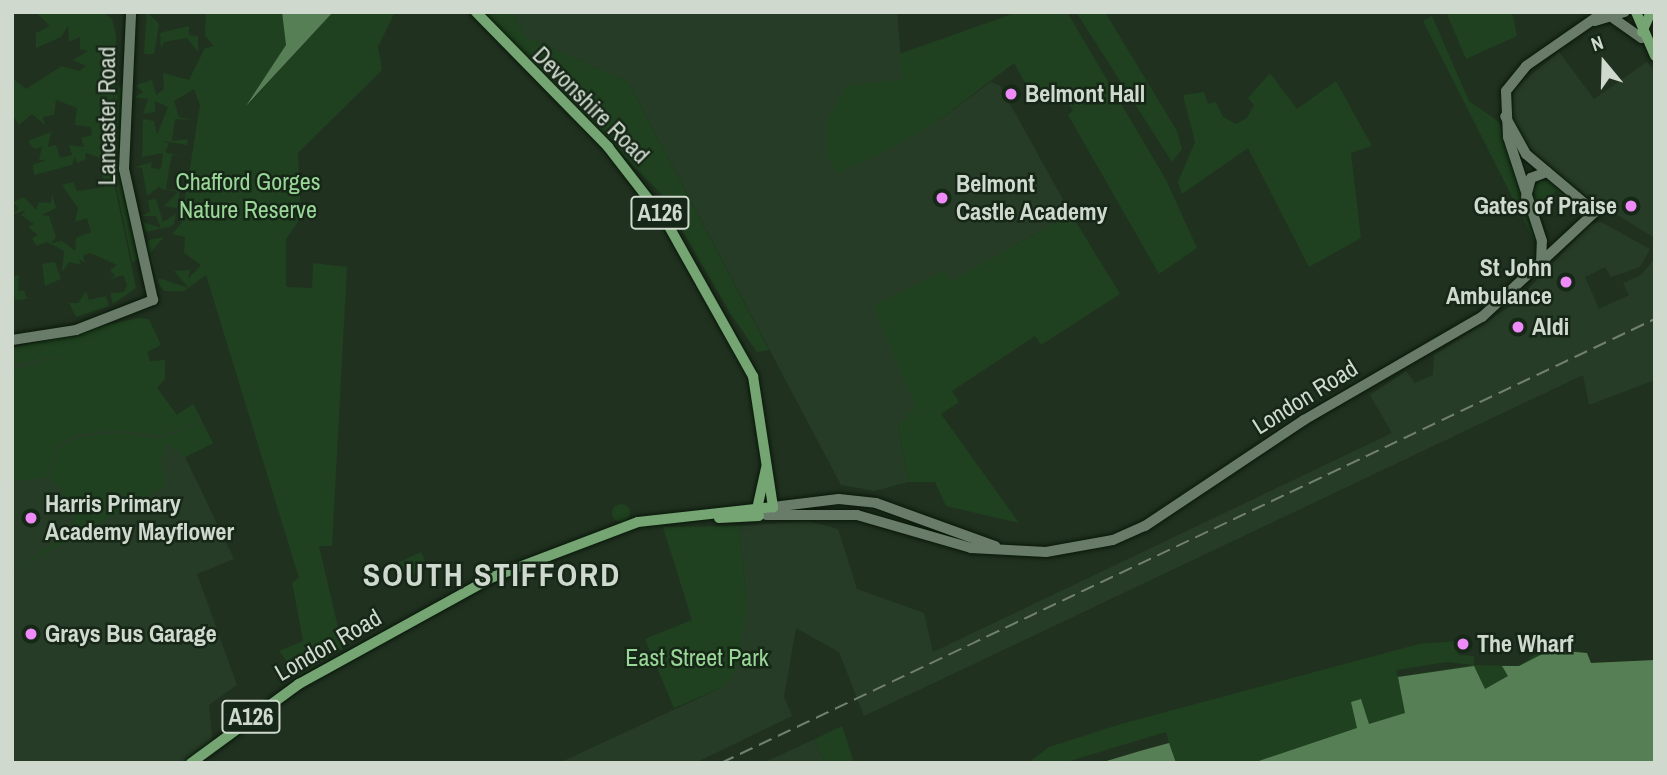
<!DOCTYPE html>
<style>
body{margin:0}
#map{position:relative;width:1667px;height:775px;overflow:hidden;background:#213120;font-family:"Archivo Narrow",sans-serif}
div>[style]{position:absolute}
.built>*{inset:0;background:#273c27}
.green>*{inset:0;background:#1f411f;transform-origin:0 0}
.round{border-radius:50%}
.water>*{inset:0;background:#577f56}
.roads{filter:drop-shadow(0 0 2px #091809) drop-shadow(0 0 2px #091809)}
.secondary>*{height:10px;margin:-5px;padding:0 5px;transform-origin:5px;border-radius:5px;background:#697c69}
.primary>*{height:10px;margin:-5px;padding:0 5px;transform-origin:5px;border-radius:5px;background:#74a573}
.rail>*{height:2px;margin-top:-1px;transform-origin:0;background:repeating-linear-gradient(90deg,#727f71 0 14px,transparent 0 21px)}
.dots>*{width:19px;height:19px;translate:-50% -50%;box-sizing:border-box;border:4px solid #172717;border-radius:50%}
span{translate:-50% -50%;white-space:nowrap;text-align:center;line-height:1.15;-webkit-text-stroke:5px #172717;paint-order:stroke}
.shield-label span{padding:2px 5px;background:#172717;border:2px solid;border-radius:5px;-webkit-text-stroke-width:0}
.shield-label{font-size:23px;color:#cfd9ce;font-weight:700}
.poi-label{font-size:24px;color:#cfd9ce;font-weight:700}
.left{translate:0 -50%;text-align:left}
.right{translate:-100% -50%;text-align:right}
.street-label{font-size:24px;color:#cfd9ce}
.park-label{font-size:24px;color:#99d698}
.district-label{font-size:32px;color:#cfd9ce;font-weight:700;letter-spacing:2px}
.frame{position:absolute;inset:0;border:14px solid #cfd9ce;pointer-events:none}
.north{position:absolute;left:1569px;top:28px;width:70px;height:70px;-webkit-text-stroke:5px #172717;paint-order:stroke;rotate:341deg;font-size:19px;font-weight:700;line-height:28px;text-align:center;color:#cfd9ce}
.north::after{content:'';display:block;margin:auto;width:24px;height:32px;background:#cfd9ce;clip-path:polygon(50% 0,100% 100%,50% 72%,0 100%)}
</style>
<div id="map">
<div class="built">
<i style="clip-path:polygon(512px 12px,897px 12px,903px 79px,837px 172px,934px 124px,991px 82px,1000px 86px,1071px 214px,951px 281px,916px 407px,898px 426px,908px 482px,874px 491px,841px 485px,628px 82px,525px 36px)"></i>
<i style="clip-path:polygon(1559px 52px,1594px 99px,1647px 62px,1655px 72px,1655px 238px,1581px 193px,1521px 142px,1511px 113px,1514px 89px)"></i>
<i style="clip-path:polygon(1601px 222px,1650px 249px,1640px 267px,1611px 277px,1605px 267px,1585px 277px,1599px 309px,1629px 295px,1623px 283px,1641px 275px,1655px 258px,1655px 380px,1589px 405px,1583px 375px,864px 716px,839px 652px,796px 628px,784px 697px,792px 716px,695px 763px,559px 763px,723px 687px,747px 604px,739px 526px,808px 521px,838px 529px,857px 589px,924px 613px,933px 652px,1392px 433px,1370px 395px,1406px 371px,1415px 383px,1433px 375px,1434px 355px,1514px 304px,1590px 224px)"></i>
<i style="clip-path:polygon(138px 318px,157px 388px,177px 415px,193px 404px,213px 443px,185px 457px,234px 559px,197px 574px,237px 685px,209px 705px,213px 746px,191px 763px,12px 763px,12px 348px)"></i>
<i style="clip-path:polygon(815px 739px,825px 763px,763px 763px)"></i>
</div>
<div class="green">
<i style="clip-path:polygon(102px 12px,112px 19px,116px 36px,110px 163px,136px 288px,113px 304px,110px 293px,124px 292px,127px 285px,123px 275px,107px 280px,115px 276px,110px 270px,117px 265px,90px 253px,83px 256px,85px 263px,79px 259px,81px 265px,69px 262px,62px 272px,64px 251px,47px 242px,36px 246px,32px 238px,38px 235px,28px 227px,34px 224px,21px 215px,26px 210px,12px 215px,19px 208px,13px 202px,24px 197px,36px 210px,39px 202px,51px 203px,52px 194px,56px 208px,42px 215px,49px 216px,56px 237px,51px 243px,62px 241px,75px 251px,76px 238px,91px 232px,87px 218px,75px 222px,78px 208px,62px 185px,73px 182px,77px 191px,105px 187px,98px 157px,86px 153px,85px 160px,77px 163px,75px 157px,72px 165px,34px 175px,33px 165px,46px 160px,39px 160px,42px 147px,34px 149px,28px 141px,51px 132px,48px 147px,56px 145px,60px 158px,72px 155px,69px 145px,84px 147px,81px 138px,92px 135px,91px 127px,75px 125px,77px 108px,56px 100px,54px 115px,43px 117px,45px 125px,32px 114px,19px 125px,12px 114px,12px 78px,26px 89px,62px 66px,79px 71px,86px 66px,73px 60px,88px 51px,80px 49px,80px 37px,69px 42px,68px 26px,61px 37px,36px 48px,36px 33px,50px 26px,36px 13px)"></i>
<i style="clip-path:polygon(147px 12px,159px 24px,154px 54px,144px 54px)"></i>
<i style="clip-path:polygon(206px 12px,282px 12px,286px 45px,248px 105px,333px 12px,395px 12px,378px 47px,382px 70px,298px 153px,301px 218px,286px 239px,286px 287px,312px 288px,313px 263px,347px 267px,332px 546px,319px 546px,343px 649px,298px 676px,279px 651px,303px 641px,292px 582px,299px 578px,206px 275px,184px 291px,164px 291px,159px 284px,147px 246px,149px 240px,164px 237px,151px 252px,158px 278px,189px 288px,174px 271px,190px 270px,188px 279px,201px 265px,184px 253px,185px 237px,172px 234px,181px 224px,200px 105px,194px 89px,174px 101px,179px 117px,193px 120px,175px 119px,172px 141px,188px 139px,187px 145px,163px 141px,169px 144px,165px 152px,185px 158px,172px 155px,170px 164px,166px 189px,180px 191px,177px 208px,164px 206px,178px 192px,161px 189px,160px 186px,147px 196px,142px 168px,135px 167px,152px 162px,151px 168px,161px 169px,163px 153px,142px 157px,143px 119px,154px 121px,157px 135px,168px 107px,155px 101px,155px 112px,143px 114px,148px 99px,135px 97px,143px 92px,136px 85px,152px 80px,156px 95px,164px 89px,163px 73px,189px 80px,205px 48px,214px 46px,205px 36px)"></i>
<i style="clip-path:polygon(482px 12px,512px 12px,525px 36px,628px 82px,769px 350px,757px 352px,730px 313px,661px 194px)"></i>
<i style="clip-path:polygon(1018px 12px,1067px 12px,1166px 180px,1197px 248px,1159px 274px,1068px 115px,1073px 111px,1063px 94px,1047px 87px,1031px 94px,1014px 63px,934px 124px,877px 155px,837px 173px,826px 153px,827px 120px,846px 86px,903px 79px,899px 54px)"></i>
<i style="clip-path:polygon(1076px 12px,1105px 12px,1177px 131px,1182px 149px,1172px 162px)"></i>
<i style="clip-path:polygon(1446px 12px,1512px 12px,1517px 36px,1466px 59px)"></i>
<i style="clip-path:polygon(1432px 16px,1469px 101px,1499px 122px,1539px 250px,1423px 21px)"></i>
<i style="clip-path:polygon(189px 26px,189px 35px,198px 36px,198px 52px,187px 38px,164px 42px,161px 49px,160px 33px)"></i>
<i style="clip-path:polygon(1270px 73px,1297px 109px,1336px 81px,1372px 146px,1351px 153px,1361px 238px,1309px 267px,1248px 148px,1182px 194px,1178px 182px,1195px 142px,1183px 95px,1204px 92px,1208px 104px,1216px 102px,1223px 117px,1236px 124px,1247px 118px,1254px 105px,1248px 98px)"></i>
<i style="clip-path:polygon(114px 87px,122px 87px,121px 178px,139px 259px,132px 262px,115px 179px)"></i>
<i style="clip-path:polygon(1539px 181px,1548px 181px,1583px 208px,1581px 215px,1556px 191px,1539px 207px,1553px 243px,1531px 192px)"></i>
<i style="clip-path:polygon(156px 199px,163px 222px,176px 214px,174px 224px,169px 227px,145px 232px,143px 222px,161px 228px,156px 216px,141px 216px,150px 212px,148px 200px)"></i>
<i style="clip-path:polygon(1071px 214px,1120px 294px,1041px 345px,1035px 336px,952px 391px,959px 402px,941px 414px,1019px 523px,946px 506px,935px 482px,908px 482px,898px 426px,916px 407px,873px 306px,944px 271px,951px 281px)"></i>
<i style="clip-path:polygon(55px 262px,61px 279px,45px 286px,42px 264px)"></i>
<i style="clip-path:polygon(19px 275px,18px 291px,24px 290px,27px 299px,15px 300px,12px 277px)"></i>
<i style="clip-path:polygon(86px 291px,89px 300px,106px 296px,109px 306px,76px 317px,69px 303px,78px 303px)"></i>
<i style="clip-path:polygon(138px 318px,149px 319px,161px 345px,147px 352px,150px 361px,165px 360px,165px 379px,157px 388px,177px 415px,193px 404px,202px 420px,161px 436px,116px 430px,79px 434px,56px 446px,48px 477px,12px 482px,12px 370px,65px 355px,21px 363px,12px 361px,12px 348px)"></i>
<i style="clip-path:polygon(202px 422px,213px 443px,185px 457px,167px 443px,160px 463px,167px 485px,15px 570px,73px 531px,75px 511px,61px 516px,52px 503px,65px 491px,50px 481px,58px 448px,80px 437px,116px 433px,161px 439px)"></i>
<i class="round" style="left:612px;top:504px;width:18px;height:18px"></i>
<i style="clip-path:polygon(739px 526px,747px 604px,737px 669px,723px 687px,674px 708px,645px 639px,692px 620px,663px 527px)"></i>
<i style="left:421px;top:552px;width:17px;height:29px;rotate:65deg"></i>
<i style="clip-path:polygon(evenodd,1456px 641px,1458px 655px,1474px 656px,1474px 665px,1519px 666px,1536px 654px,1564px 649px,1587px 653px,1591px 663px,1655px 660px,1594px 763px,1100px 763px,1169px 743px,1166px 732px,1063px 763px,1028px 763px,1049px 747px,1121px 724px,1419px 644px,1456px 641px,1447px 662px,1473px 665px,1398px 677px,1396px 670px,1447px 662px)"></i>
<i style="clip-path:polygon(842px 726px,854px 763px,825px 763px,815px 739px)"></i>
</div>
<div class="water">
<i style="clip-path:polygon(282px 12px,333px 12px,246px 106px,286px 45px)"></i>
<i style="clip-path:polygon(1550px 650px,1587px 653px,1591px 663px,1655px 660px,1655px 763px,1253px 763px,1357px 728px,1351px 702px,1361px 699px,1369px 724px,1405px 713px,1398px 677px,1474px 666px,1485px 689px,1508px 676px,1502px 666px,1519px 666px)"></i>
<i style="clip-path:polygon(1169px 743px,1176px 763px,1100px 763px,1140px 751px)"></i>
</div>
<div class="roads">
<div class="secondary">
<i style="left:1613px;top:18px;width:35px;rotate:35deg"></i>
<i style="left:1595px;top:21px;width:31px;rotate:-17deg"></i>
<i style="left:1526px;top:197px;width:20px;rotate:-75deg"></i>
<i style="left:1531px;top:178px;width:17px;rotate:-21deg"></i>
<i style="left:1541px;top:265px;width:24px;rotate:-88deg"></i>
<i style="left:1542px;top:241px;width:109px;rotate:-108.1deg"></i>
<i style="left:1508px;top:137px;width:46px;rotate:-92.5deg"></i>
<i style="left:1506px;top:91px;width:32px;rotate:-51deg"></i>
<i style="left:1526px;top:66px;width:95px;rotate:-34.7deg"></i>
<i style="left:12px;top:340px;width:65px;rotate:-8.9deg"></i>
<i style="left:76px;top:330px;width:83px;rotate:-21.3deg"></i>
<i style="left:153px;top:300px;width:134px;rotate:-102.5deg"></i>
<i style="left:124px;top:169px;width:157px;rotate:-87.4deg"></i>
<i style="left:773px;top:507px;width:66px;rotate:-6.9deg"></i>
<i style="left:839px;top:499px;width:37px;rotate:6deg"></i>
<i style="left:876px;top:503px;width:127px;rotate:19.9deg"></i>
<i style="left:766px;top:515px;width:91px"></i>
<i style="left:857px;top:515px;width:119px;rotate:16.1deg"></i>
<i style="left:971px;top:548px;width:75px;rotate:3.1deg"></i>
<i style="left:1046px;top:552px;width:68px;rotate:-10.2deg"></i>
<i style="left:1113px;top:540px;width:35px;rotate:-24deg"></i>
<i style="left:1145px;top:526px;width:191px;rotate:-33.7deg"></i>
<i style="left:1304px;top:420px;width:206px;rotate:-30.1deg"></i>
<i style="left:1482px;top:317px;width:154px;rotate:-42.9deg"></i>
<i style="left:1595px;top:212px;width:90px;rotate:-140deg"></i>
<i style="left:1526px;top:154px;width:43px;rotate:-118.9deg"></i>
</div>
<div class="primary">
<i style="left:476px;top:12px;width:189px;rotate:45.6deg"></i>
<i style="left:608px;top:147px;width:96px;rotate:52.2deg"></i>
<i style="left:667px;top:223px;width:176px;rotate:60.7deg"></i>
<i style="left:753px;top:376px;width:133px;rotate:81.3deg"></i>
<i style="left:1636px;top:12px;width:48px;rotate:66.6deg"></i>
<i style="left:1642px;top:32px;width:22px;rotate:-66deg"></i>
<i style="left:757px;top:509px;width:42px;rotate:-77.6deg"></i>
<i style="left:719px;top:518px;width:40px;rotate:-2.9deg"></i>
<i style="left:191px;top:763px;width:134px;rotate:-36.2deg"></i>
<i style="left:299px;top:684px;width:222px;rotate:-28.9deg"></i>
<i style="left:493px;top:577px;width:155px;rotate:-20.8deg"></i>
<i style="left:638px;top:522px;width:136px;rotate:-6.3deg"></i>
</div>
</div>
<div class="rail">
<i style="left:721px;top:763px;width:1034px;rotate:-25.43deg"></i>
</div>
<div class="dots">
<i style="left:1011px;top:94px;background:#ee8bf8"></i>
<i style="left:942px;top:198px;background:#ee8bf8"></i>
<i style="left:1631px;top:206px;background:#ee8bf8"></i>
<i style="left:1566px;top:282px;background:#ee8bf8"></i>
<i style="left:1518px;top:327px;background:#ee8bf8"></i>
<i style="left:31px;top:518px;background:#ee8bf8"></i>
<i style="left:31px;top:634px;background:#ee8bf8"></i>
<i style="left:1463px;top:644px;background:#ee8bf8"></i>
</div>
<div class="shield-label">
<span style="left:660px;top:213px">A126</span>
<span style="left:251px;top:717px">A126</span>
</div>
<div class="poi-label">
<span class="left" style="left:1025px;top:94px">Belmont Hall</span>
<span class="left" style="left:956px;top:198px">Belmont<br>Castle Academy</span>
<span class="right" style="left:1617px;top:206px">Gates of Praise</span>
<span class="right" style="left:1552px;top:282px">St John<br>Ambulance</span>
<span class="left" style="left:1532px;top:327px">Aldi</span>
<span class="left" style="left:45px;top:518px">Harris Primary<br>Academy Mayflower</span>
<span class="left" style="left:45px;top:634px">Grays Bus Garage</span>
<span class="left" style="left:1477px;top:644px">The Wharf</span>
</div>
<div class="street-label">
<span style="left:591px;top:105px;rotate:45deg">Devonshire Road</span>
<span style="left:107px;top:116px;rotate:-90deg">Lancaster Road</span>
<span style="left:1305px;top:397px;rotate:-32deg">London Road</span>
<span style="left:328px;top:645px;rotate:-30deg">London Road</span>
</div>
<div class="park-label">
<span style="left:248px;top:196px">Chafford Gorges<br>Nature Reserve</span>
<span style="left:697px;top:658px">East Street Park</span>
</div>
<div class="district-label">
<span style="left:492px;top:575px">SOUTH STIFFORD</span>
</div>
<div class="frame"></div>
<div class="north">N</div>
</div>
